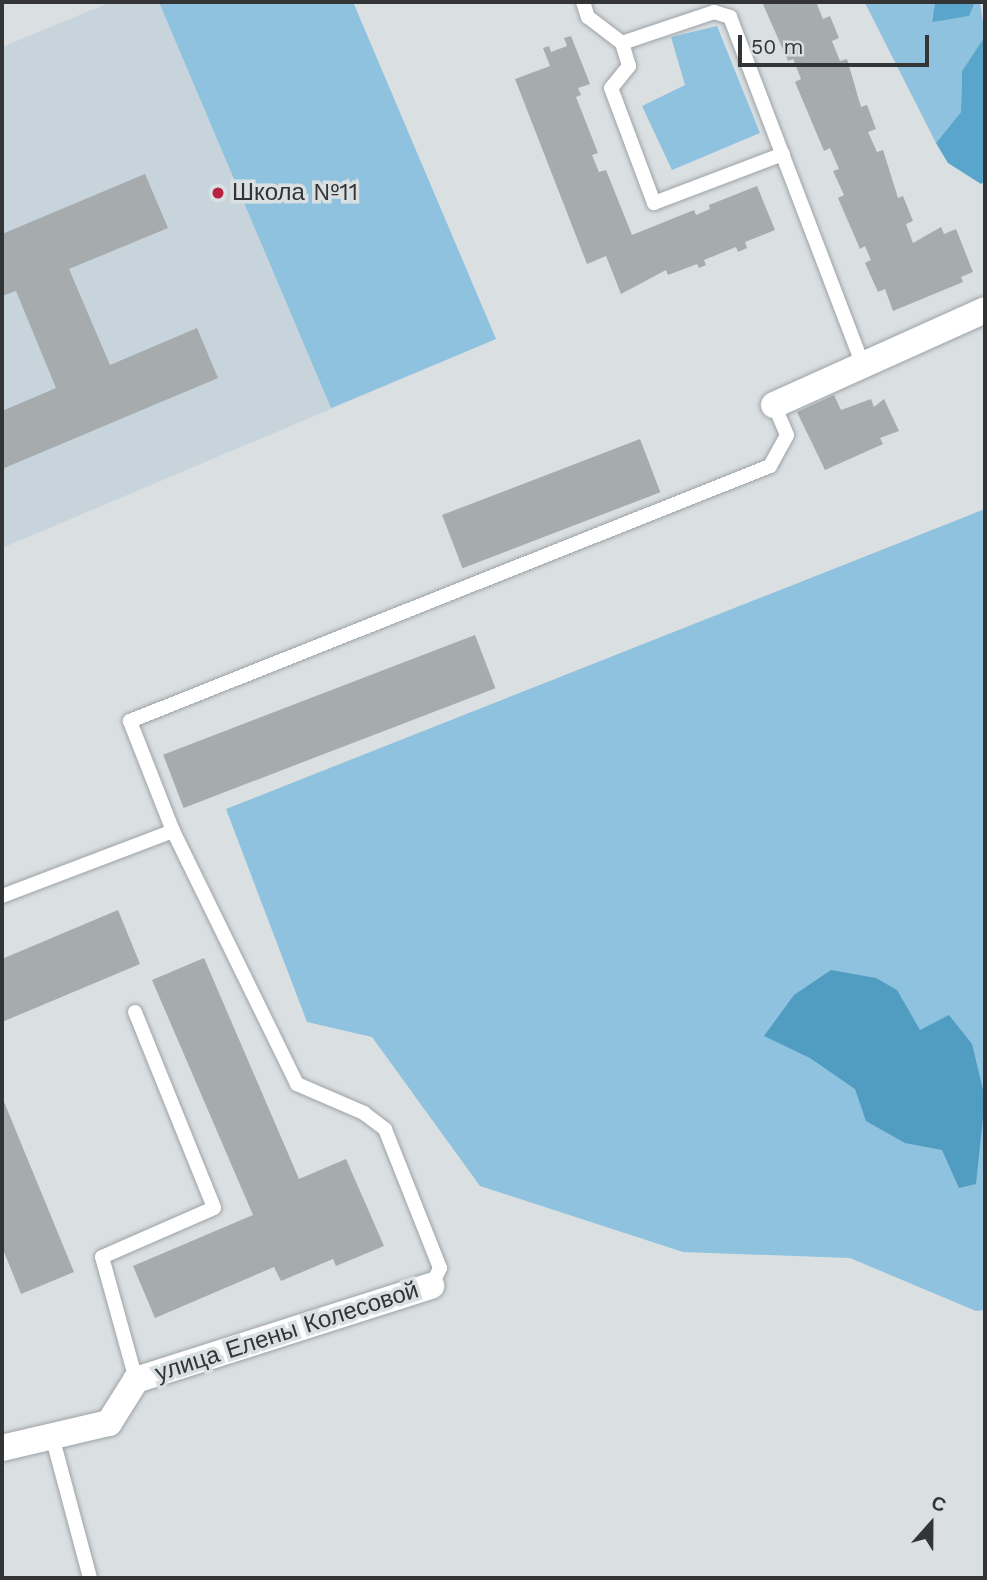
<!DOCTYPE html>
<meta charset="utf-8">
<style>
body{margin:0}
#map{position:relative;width:987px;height:1580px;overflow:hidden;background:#dadfe2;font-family:"Work Sans",sans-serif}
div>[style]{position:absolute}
.built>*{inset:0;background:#c7d4db}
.green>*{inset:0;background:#8ec2de}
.forest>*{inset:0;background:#5aa5cb}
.water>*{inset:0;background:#519cc1}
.building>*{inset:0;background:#a6abae;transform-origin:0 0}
.roads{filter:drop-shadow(0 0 2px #9da2a5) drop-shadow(0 0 2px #9da2a5)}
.lane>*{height:14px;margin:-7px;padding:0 7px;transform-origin:7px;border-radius:7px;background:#fff}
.street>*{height:26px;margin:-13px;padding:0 13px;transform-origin:13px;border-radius:13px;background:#fff}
.dots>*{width:19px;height:19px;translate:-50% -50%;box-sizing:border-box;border:4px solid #dadfe2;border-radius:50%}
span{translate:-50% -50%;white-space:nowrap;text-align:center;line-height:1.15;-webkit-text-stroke:7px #dadfe2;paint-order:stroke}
.poi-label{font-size:24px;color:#323435}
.left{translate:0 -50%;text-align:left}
.street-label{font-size:24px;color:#323435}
.frame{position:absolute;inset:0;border:4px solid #323435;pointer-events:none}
.north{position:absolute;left:896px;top:1489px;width:70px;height:70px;-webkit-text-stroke:5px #dadfe2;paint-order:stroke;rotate:21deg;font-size:19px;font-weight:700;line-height:28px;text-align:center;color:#323435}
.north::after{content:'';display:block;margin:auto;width:24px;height:32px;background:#323435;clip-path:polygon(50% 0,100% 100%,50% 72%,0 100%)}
.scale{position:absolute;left:738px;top:35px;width:191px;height:32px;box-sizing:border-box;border:4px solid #323435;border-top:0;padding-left:9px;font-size:21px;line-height:24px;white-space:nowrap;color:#323435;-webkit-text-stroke:5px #dadfe2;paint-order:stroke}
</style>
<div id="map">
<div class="built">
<i style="clip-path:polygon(111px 2px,353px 2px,496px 339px,2px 548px,2px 47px)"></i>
</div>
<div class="green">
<i style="clip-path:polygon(159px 2px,353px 2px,496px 339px,331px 408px)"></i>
<i style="clip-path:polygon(935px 2px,932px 21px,968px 16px,975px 2px,980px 2px,985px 36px,962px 71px,961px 112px,936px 143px,865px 3px)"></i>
<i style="clip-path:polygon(717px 26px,760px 133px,672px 170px,642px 106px,685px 85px,671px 37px)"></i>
<i style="clip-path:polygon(985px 509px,985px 1310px,976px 1311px,850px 1258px,683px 1252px,480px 1186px,372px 1037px,307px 1022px,226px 809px)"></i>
</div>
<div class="forest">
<i style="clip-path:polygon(935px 2px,975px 2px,969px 16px,932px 22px)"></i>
<i style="clip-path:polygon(985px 36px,985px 181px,981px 184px,948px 163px,936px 143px,961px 112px,962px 71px)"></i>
</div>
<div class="water">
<i style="clip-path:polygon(831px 970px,876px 978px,897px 990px,920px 1030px,949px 1015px,972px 1044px,985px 1098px,976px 1184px,959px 1188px,942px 1150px,905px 1143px,866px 1121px,855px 1089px,810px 1058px,764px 1036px,794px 995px)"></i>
</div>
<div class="building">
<i style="clip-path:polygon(762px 2px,816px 2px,823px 19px,830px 16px,839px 38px,832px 41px,840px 61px,847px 59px,861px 107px,867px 105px,876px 129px,868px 132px,877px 152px,883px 150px,898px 198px,903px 196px,913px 221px,906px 224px,913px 243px,941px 227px,944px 234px,956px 229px,973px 272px,961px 277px,963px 282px,893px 311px,885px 289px,878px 292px,865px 263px,871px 260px,865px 246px,860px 249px,838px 198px,844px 195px,833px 171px,839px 169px,830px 148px,824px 151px,795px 82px,801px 79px,793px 59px,788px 61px)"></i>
<i style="clip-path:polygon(571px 36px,590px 84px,578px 88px,581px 95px,576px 97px,598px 153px,592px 155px,599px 172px,606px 170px,632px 235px,694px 210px,696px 215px,710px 209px,709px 205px,757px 186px,775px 230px,745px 242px,747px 248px,738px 252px,736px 247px,704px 260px,706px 265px,699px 268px,697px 264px,668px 275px,666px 270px,621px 294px,606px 256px,587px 264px,515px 79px,550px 66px,543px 48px,549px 46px,551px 52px,567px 46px,564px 38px)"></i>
<i style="clip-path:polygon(145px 174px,168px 228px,69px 269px,110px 365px,197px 328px,218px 378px,2px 469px,2px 411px,56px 388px,16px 291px,2px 296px,2px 234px)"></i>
<i style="clip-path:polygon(834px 395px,841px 410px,871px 399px,874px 407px,884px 399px,899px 431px,880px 438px,883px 444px,825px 470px,797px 412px)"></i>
<i style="left:640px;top:439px;width:57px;height:212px;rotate:69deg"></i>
<i style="left:475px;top:635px;width:57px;height:334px;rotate:69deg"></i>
<i style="clip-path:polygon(118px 910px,140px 964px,2px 1022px,2px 959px)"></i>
<i style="clip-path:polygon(204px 958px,299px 1179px,346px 1159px,384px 1246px,336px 1266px,333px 1259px,281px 1281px,274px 1267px,155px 1318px,133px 1266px,253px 1215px,152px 980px)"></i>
<i style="clip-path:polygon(2px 1097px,74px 1272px,21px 1294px,2px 1247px)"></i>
</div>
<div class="roads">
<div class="lane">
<i style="left:583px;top:2px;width:16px;rotate:72deg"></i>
<i style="left:588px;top:17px;width:43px;rotate:37.4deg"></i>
<i style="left:622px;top:43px;width:97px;rotate:-18.6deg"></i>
<i style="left:714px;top:12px;width:17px;rotate:17deg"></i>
<i style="left:730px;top:17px;width:373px;rotate:69.1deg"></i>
<i style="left:622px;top:43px;width:24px;rotate:73deg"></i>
<i style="left:629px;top:66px;width:28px;rotate:129deg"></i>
<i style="left:611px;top:88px;width:123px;rotate:69.5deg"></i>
<i style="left:654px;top:203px;width:138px;rotate:-20.8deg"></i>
<i style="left:2px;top:896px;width:183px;rotate:-20.8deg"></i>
<i style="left:135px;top:1012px;width:211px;rotate:68deg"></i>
<i style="left:214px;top:1208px;width:122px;rotate:156.4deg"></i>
<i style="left:102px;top:1257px;width:128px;rotate:74.5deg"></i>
<i style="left:431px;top:1286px;width:20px;rotate:-63deg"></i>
<i style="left:440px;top:1268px;width:149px;rotate:-111.6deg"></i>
<i style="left:385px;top:1129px;width:26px;rotate:-143deg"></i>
<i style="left:364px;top:1113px;width:73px;rotate:-156.6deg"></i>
<i style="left:297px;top:1084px;width:282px;rotate:-116.1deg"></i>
<i style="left:173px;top:831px;width:118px;rotate:-111.4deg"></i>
<i style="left:130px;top:721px;width:689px;rotate:-21.72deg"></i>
<i style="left:770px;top:466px;width:35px;rotate:-61deg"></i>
<i style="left:787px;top:435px;width:33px;rotate:-113deg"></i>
<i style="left:52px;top:1436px;width:147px;rotate:75deg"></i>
</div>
<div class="street">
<i style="left:774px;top:405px;width:231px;rotate:-24.2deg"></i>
<i style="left:2px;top:1448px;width:110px;rotate:-13.2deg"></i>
<i style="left:109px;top:1423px;width:51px;rotate:-57.9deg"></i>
<i style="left:136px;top:1380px;width:310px;rotate:-17.7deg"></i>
</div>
</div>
<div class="dots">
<i style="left:218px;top:193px;background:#b52340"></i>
</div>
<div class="poi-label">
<span class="left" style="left:232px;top:193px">Школа №11</span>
</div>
<div class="street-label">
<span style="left:287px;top:1332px;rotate:-18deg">улица Елены Колесовой</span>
</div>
<div class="frame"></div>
<div class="north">С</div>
<div class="scale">50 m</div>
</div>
